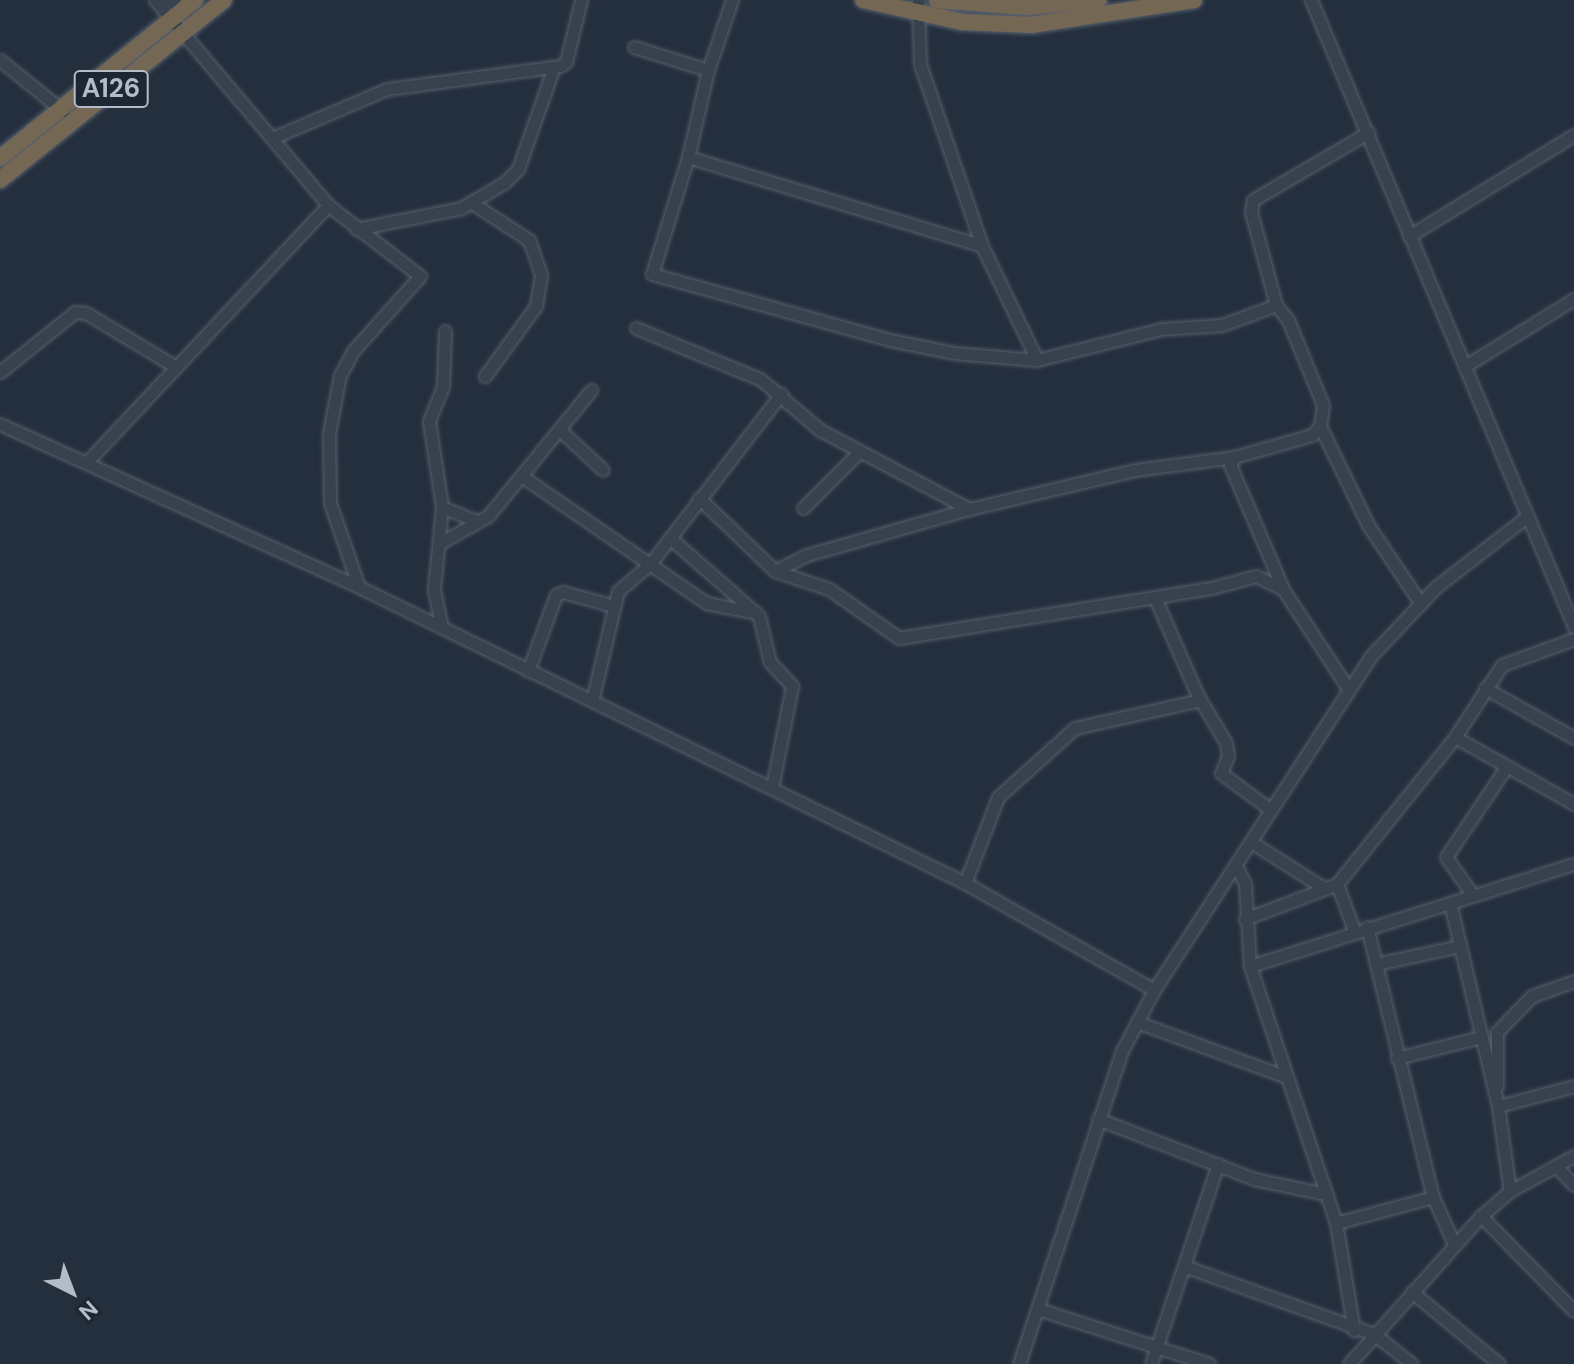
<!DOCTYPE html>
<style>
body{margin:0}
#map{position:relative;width:1574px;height:1364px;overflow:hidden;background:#242f3e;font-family:"DM Sans",sans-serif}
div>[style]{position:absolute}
.roads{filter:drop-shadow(0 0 2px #565f6c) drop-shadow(0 0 2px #565f6c)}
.minor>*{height:11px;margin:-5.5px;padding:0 5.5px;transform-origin:5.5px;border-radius:5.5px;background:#38414e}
.highway>*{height:16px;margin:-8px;padding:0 8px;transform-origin:8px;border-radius:8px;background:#746855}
span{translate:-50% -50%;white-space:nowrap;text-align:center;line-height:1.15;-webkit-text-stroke:6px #1d2633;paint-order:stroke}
.shield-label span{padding:2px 6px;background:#1d2633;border:2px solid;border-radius:6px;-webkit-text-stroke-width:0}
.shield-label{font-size:26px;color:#b4bcc9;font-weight:700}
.north{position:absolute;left:32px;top:1252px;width:80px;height:80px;-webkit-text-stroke:6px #1d2633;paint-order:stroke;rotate:138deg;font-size:22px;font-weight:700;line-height:32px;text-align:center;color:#b4bcc9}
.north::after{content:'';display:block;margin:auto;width:28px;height:36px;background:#b4bcc9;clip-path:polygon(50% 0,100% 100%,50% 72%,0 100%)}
</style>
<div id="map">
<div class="roads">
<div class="minor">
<i style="left:155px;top:0;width:268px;rotate:49.8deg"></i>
<i style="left:328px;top:205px;width:116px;rotate:37.7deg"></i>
<i style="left:420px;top:276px;width:101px;rotate:131.8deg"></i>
<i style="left:353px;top:351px;width:27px;rotate:118deg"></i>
<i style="left:340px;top:375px;width:59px;rotate:100.7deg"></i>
<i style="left:329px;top:433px;width:70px;rotate:89.2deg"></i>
<i style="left:330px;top:503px;width:89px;rotate:71deg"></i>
<i style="left:166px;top:0;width:23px;rotate:25deg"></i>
<i style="left:732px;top:0;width:74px;rotate:108.9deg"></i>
<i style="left:708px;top:70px;width:89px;rotate:102.9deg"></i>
<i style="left:688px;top:157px;width:307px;rotate:16.8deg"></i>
<i style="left:918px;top:0;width:64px;rotate:88.2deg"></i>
<i style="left:920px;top:64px;width:192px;rotate:71.2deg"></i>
<i style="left:982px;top:246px;width:127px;rotate:64.2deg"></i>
<i style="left:1311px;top:0;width:680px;rotate:67.24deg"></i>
<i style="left:634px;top:47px;width:77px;rotate:17.3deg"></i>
<i style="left:0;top:60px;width:81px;rotate:39deg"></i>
<i style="left:272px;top:138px;width:125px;rotate:-23.1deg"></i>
<i style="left:387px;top:89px;width:175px;rotate:-7.6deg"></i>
<i style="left:560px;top:66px;width:7px;rotate:-34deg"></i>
<i style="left:566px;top:62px;width:64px;rotate:-76.4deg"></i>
<i style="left:688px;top:157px;width:122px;rotate:107.1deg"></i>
<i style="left:652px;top:274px;width:247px;rotate:15.5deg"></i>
<i style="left:890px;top:340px;width:65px;rotate:11.5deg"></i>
<i style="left:954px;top:353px;width:83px;rotate:4.8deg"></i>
<i style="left:1037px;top:360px;width:128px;rotate:-14deg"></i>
<i style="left:1161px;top:329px;width:61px;rotate:-3.8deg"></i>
<i style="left:1222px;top:325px;width:58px;rotate:-20.3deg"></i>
<i style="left:472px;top:203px;width:68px;rotate:33deg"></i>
<i style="left:529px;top:240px;width:37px;rotate:71deg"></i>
<i style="left:541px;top:275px;width:31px;rotate:99deg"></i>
<i style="left:536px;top:306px;width:87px;rotate:126.1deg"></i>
<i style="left:356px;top:229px;width:107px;rotate:-11.3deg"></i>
<i style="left:461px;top:208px;width:50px;rotate:-30.2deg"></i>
<i style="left:504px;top:183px;width:20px;rotate:-45deg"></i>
<i style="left:518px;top:169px;width:108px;rotate:-70.6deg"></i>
<i style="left:1409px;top:236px;width:193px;rotate:-31.5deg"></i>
<i style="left:636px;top:328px;width:134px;rotate:22.4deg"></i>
<i style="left:760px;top:379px;width:79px;rotate:40.4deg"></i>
<i style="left:820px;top:430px;width:169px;rotate:27.9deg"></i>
<i style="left:1465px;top:366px;width:128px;rotate:-31.6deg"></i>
<i style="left:0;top:372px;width:96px;rotate:-38.7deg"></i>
<i style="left:75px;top:312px;width:11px;rotate:5deg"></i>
<i style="left:86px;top:313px;width:105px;rotate:31deg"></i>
<i style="left:0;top:424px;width:394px;rotate:24.4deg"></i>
<i style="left:359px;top:587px;width:674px;rotate:26.03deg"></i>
<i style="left:965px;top:883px;width:217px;rotate:29.5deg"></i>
<i style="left:1320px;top:426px;width:110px;rotate:64.1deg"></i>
<i style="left:1368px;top:525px;width:95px;rotate:56.1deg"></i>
<i style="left:561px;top:431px;width:57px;rotate:42.9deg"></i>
<i style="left:86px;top:463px;width:354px;rotate:-46.8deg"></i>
<i style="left:523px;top:477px;width:222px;rotate:34.5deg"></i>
<i style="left:706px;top:603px;width:47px;rotate:11.1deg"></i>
<i style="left:699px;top:498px;width:105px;rotate:43.8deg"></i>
<i style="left:775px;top:571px;width:57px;rotate:18.4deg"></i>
<i style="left:829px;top:589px;width:85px;rotate:35deg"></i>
<i style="left:899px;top:638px;width:316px;rotate:-9.1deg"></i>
<i style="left:1211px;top:588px;width:47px;rotate:-14.9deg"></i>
<i style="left:1256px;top:576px;width:30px;rotate:26deg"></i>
<i style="left:442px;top:507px;width:38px;rotate:22deg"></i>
<i style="left:803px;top:508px;width:78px;rotate:-45deg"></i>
<i style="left:670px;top:538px;width:118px;rotate:41.2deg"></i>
<i style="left:759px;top:616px;width:47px;rotate:76.6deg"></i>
<i style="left:770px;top:662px;width:33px;rotate:47deg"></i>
<i style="left:792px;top:686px;width:104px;rotate:101.1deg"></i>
<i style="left:440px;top:543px;width:55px;rotate:-29.4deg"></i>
<i style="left:488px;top:516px;width:163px;rotate:-50.7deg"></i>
<i style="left:775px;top:571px;width:36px;rotate:-27deg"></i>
<i style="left:807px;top:555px;width:168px;rotate:-15.9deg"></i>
<i style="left:969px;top:509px;width:171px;rotate:-13.2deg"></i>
<i style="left:1135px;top:470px;width:100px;rotate:-7.5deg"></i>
<i style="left:1155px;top:598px;width:107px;rotate:66.3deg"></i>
<i style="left:1198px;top:696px;width:55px;rotate:59.2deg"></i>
<i style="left:1226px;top:743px;width:13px;rotate:81deg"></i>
<i style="left:1228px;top:756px;width:18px;rotate:112deg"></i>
<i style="left:1221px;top:773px;width:62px;rotate:36.5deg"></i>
<i style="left:442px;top:628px;width:40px;rotate:-102deg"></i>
<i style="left:434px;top:589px;width:82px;rotate:-84.4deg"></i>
<i style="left:442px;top:507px;width:87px;rotate:-98.6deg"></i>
<i style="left:429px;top:421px;width:37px;rotate:-68deg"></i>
<i style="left:443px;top:387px;width:56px;rotate:-88deg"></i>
<i style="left:528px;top:671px;width:81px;rotate:-69.8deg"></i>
<i style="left:556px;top:595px;width:8px;rotate:-23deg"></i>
<i style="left:563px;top:592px;width:53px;rotate:15.4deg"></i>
<i style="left:1485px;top:688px;width:102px;rotate:29.3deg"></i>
<i style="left:1349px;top:690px;width:121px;rotate:-123.2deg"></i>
<i style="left:1283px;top:589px;width:135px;rotate:-113.1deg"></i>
<i style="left:1230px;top:465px;width:9px;rotate:-63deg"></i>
<i style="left:1234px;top:457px;width:81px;rotate:-15.8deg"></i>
<i style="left:1312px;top:435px;width:12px;rotate:-48deg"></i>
<i style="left:1320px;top:426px;width:21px;rotate:-82deg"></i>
<i style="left:1323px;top:405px;width:92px;rotate:-112.4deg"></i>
<i style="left:1288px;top:320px;width:19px;rotate:-129deg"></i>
<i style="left:1276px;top:305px;width:96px;rotate:-105deg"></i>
<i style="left:1251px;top:212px;width:12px;rotate:-81deg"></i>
<i style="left:1253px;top:200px;width:134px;rotate:-30.4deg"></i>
<i style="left:592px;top:701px;width:113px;rotate:-76.7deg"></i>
<i style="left:618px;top:591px;width:42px;rotate:-40.2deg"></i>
<i style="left:650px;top:564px;width:215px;rotate:-52.4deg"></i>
<i style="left:1455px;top:737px;width:137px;rotate:29.4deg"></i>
<i style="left:1251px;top:842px;width:86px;rotate:32.2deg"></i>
<i style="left:1236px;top:866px;width:20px;rotate:63deg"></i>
<i style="left:1245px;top:884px;width:82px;rotate:86.5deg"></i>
<i style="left:1250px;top:966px;width:271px;rotate:71.5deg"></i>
<i style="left:1336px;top:1223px;width:109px;rotate:80.5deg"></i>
<i style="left:965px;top:883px;width:92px;rotate:-69deg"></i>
<i style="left:998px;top:797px;width:103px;rotate:-41.9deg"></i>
<i style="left:1075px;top:728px;width:128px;rotate:-12.6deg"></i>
<i style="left:1337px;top:884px;width:49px;rotate:69.7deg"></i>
<i style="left:1472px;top:894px;width:45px;rotate:-125.1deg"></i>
<i style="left:1446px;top:857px;width:106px;rotate:-56.2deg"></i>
<i style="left:1450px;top:903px;width:209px;rotate:76.7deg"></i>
<i style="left:1498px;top:1106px;width:86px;rotate:82deg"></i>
<i style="left:1245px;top:919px;width:98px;rotate:-20.8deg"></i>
<i style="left:1337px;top:884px;width:189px;rotate:-51.2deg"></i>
<i style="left:1455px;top:737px;width:86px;rotate:-56.9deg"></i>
<i style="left:1502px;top:665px;width:77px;rotate:-19.9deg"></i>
<i style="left:1367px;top:927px;width:278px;rotate:76.3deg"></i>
<i style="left:1433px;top:1197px;width:51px;rotate:65.9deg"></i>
<i style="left:1376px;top:964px;width:86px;rotate:-12.1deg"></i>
<i style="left:1250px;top:966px;width:340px;rotate:-17.5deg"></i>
<i style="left:1137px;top:1022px;width:157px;rotate:20.2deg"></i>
<i style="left:1397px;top:1058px;width:87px;rotate:-14deg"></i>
<i style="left:1497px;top:1086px;width:54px;rotate:-90deg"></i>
<i style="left:1497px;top:1032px;width:50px;rotate:-45.8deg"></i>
<i style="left:1532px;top:996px;width:45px;rotate:-19.7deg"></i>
<i style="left:1498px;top:1106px;width:79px;rotate:-14.7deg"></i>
<i style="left:1098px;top:1119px;width:167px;rotate:21deg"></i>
<i style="left:1254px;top:1179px;width:74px;rotate:11.8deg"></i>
<i style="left:1556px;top:1166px;width:26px;rotate:47deg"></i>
<i style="left:1481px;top:1216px;width:133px;rotate:45.6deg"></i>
<i style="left:1336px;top:1223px;width:100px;rotate:-15deg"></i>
<i style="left:1184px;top:1266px;width:202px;rotate:19.7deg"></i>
<i style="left:1374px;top:1334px;width:48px;rotate:38.3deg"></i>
<i style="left:1412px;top:1292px;width:113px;rotate:39.6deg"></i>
<i style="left:1038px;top:1309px;width:180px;rotate:17.8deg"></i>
<i style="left:1019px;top:1364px;width:330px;rotate:-71.8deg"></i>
<i style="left:1122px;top:1051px;width:69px;rotate:-62.3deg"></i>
<i style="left:1154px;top:990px;width:397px;rotate:-57deg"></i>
<i style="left:1370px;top:657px;width:96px;rotate:-46.7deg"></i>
<i style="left:1436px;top:587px;width:113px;rotate:-37.8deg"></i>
<i style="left:1151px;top:1364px;width:211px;rotate:-71.5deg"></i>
<i style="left:1349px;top:1364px;width:198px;rotate:-48.3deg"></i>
<i style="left:1481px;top:1216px;width:38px;rotate:-41deg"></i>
<i style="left:1510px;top:1191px;width:73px;rotate:-28.7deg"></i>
</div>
<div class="highway">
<i style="left:863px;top:0;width:101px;rotate:12.5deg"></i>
<i style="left:962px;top:22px;width:69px;rotate:2.5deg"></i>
<i style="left:1031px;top:25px;width:165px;rotate:-8.7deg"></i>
<i style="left:937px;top:0;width:89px;rotate:4.5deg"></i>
<i style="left:1026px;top:7px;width:73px;rotate:-5.5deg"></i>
<i style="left:0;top:158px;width:251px;rotate:-39deg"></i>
<i style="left:0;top:180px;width:287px;rotate:-38.8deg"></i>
</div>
</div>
<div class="shield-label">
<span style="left:111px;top:89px">A126</span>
</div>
<div class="north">N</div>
</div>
